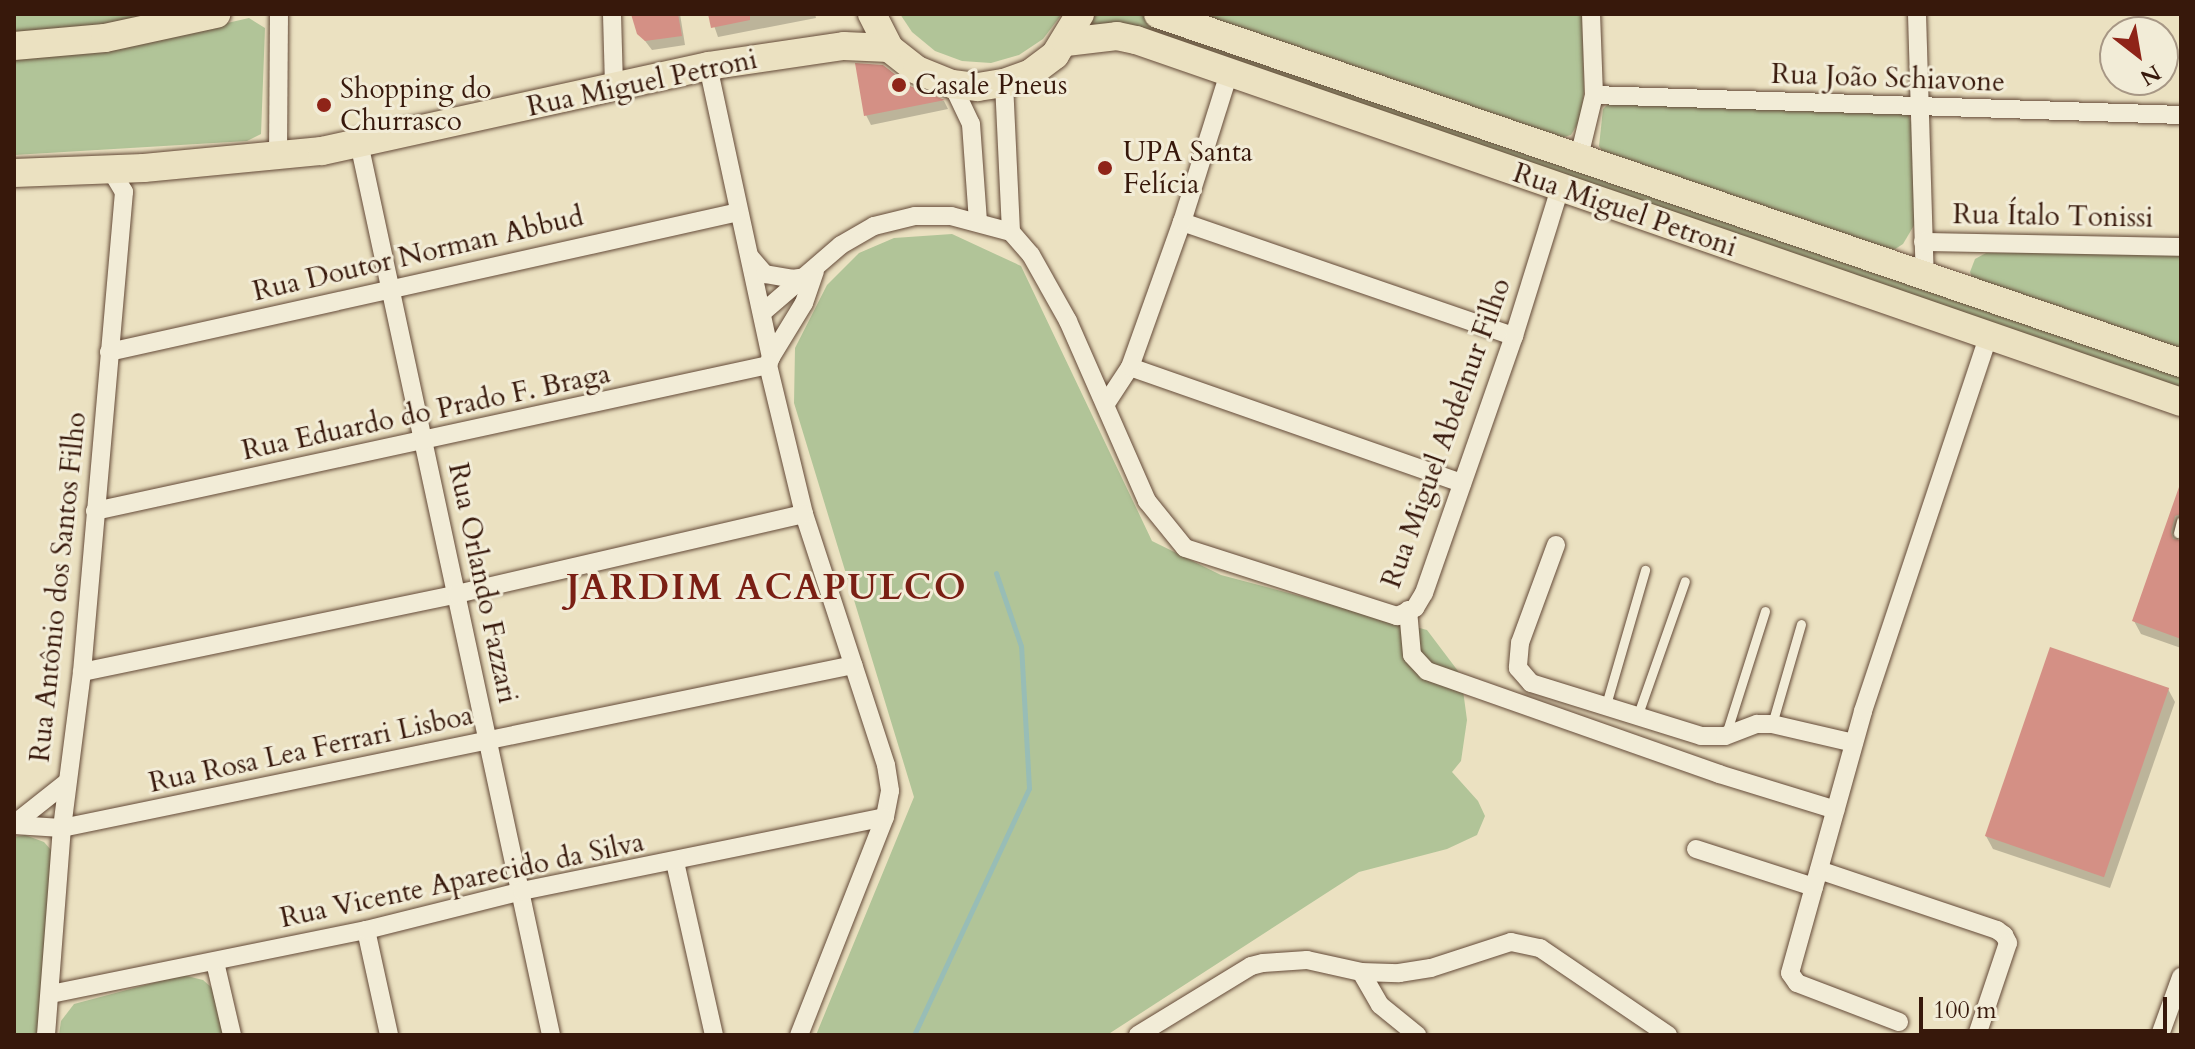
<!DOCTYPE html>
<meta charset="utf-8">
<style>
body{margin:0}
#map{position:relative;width:2195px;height:1049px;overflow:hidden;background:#ebe1c1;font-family:Cardo,serif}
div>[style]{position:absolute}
.green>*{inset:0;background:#b1c498}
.shadow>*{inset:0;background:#0003}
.stream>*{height:5px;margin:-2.5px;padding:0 2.5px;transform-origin:2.5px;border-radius:2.5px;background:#98bdb6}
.building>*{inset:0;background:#d49085;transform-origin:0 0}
.roads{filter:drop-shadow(0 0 2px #644a38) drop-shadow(0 0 2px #644a38)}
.lane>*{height:9px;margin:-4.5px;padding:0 4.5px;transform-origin:4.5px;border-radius:4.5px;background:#f2ecd7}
.street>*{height:18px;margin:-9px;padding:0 9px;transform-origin:9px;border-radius:9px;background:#f2ecd7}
.primary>*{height:28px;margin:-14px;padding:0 14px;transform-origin:14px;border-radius:14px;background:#ebe1c1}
.dots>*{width:22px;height:22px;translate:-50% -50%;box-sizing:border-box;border:4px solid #f2ecd7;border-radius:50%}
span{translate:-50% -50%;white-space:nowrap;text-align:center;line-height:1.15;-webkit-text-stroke:6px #f2ecd7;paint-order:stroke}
.street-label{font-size:28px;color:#37180b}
.poi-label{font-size:28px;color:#37180b}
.left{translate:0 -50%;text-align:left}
.district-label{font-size:36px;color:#7a1f14;font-weight:700;letter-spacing:2px}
.frame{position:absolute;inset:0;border:16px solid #37180b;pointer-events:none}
.north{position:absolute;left:2099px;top:16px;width:80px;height:80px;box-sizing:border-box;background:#f2ecd7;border:2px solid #a79785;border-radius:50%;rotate:149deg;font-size:22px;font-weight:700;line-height:32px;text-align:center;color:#37180b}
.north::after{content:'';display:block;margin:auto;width:28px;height:36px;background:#8f2418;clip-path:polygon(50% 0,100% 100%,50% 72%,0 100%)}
.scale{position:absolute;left:1919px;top:997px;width:248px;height:36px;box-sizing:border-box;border:4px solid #37180b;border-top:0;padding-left:10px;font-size:24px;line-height:28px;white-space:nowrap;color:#37180b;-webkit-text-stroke:6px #f2ecd7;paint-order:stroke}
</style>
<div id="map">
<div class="green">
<i style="clip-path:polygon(14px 14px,181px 14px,14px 38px)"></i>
<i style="clip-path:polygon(900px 14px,1062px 14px,1043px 39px,1019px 55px,991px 63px,962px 61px,935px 51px,912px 32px)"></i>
<i style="clip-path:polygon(1095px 14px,1149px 14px,2181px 371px,2181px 394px,1091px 25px)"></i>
<i style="clip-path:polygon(1178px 14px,1582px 14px,1584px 91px,1581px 118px,1571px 135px,1557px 139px)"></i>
<i style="clip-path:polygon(249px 18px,265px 28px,261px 134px,247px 141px,14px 155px,14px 54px,110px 50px)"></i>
<i style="clip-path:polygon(1608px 104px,1908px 114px,1912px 125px,1916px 222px,1903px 244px,1889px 253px,1605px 155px,1599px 146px,1603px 109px)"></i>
<i style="clip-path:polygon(952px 234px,1021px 266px,1152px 541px,1221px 575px,1427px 630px,1461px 675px,1467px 720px,1461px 761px,1452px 772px,1478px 801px,1485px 816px,1477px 835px,1447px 849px,1359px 872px,1107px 1035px,816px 1035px,914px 797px,794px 403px,795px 348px,827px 285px,859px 253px,894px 238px)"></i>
<i style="clip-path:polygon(2181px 251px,2181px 353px,1972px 277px,1970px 272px,1975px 259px,1986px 253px)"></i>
<i style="clip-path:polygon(25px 835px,44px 842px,51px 850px,43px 1021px,35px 1035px,14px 1035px,14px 837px)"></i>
<i style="clip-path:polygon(183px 975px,203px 980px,218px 993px,227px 1035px,59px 1035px,61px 1021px,74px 1004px)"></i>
</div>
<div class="shadow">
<i style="clip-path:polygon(638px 14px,680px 14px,685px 45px,652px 50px,639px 33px)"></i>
<i style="clip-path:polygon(710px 14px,815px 14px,816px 18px,718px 37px)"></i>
<i style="clip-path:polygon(909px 87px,944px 101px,948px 109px,871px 125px,866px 115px)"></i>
<i style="clip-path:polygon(2181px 487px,2178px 544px,2181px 542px,2181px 648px,2141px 634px,2134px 621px)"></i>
<i style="clip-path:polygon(2168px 689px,2175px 702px,2110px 888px,1993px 849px,1986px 836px)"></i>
</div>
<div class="stream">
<i style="left:914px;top:1035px;width:272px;rotate:-65deg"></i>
<i style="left:1029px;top:788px;width:142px;rotate:-93.2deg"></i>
<i style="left:1021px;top:646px;width:77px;rotate:-108.9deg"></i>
</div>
<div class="building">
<i style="clip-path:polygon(631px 14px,678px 14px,682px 36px,645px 41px,637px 34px)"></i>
<i style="clip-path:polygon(708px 14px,750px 14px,750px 20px,711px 28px)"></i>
<i style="clip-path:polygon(855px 63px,883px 65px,910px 86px,945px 100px,864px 116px)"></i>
<i style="clip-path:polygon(2179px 487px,2181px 514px,2175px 516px,2171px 532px,2173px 539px,2181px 540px,2181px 639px,2132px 621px)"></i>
<i style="left:2050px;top:647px;width:126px;height:200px;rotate:19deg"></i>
</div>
<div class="roads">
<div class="lane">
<i style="left:2178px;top:533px;width:12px;rotate:-76deg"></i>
<i style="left:1605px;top:708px;width:144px;rotate:-73.8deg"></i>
<i style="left:1637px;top:717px;width:144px;rotate:-70.6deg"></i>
<i style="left:1772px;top:724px;width:104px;rotate:-73.8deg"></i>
<i style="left:1726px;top:734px;width:129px;rotate:-72.4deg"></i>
</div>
<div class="street">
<i style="left:612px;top:14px;width:73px;rotate:88.4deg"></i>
<i style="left:1917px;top:14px;width:263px;rotate:88.3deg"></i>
<i style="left:708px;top:66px;width:298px;rotate:77.8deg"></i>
<i style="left:771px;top:357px;width:9px;rotate:111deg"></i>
<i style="left:768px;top:365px;width:153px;rotate:76.4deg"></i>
<i style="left:804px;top:514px;width:264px;rotate:71.9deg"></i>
<i style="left:886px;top:765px;width:26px;rotate:81deg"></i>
<i style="left:890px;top:791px;width:26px;rotate:101deg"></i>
<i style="left:885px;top:817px;width:234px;rotate:111.5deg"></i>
<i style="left:1004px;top:83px;width:149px;rotate:87.3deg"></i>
<i style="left:952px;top:84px;width:44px;rotate:64.6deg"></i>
<i style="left:971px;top:124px;width:97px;rotate:85.9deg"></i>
<i style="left:1594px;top:95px;width:587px;rotate:1.95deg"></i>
<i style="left:359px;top:143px;width:912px;rotate:77.85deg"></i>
<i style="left:278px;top:156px;width:142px;rotate:-89.6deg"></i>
<i style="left:1579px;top:157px;width:64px;rotate:-76.4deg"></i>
<i style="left:1594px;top:95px;width:81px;rotate:-92.1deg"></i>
<i style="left:1182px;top:222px;width:351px;rotate:19deg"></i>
<i style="left:1923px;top:242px;width:258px;rotate:1.1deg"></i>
<i style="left:750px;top:257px;width:23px;rotate:49deg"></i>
<i style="left:765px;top:274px;width:27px;rotate:10deg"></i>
<i style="left:792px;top:279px;width:15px;rotate:-8deg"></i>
<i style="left:762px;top:313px;width:104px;rotate:-40.7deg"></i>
<i style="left:841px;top:245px;width:38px;rotate:-30deg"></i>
<i style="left:874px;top:226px;width:42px;rotate:-13.7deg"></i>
<i style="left:915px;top:216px;width:36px"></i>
<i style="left:951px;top:216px;width:62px;rotate:14.9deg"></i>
<i style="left:1011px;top:232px;width:30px;rotate:49deg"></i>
<i style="left:1031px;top:255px;width:76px;rotate:60.7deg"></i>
<i style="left:1068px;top:321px;width:197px;rotate:66.3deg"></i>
<i style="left:1147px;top:501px;width:60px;rotate:51deg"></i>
<i style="left:1185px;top:548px;width:223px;rotate:17.8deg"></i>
<i style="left:1397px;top:616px;width:20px;rotate:-24deg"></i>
<i style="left:1415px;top:608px;width:17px;rotate:-59deg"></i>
<i style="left:1424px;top:593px;width:272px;rotate:-70.7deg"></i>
<i style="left:1514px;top:336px;width:155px;rotate:-72.7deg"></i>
<i style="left:109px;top:352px;width:645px;rotate:-12.53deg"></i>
<i style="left:771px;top:357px;width:63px;rotate:-58.6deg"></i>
<i style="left:804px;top:303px;width:34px;rotate:-71deg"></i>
<i style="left:1130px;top:367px;width:352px;rotate:19.3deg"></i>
<i style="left:1107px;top:402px;width:42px;rotate:-56.7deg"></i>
<i style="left:1130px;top:367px;width:154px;rotate:-70.3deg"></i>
<i style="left:1182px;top:222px;width:156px;rotate:-72.5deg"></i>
<i style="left:95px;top:511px;width:689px;rotate:-12.24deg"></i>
<i style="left:1556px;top:545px;width:104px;rotate:110.2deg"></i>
<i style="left:1520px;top:643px;width:25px;rotate:95deg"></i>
<i style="left:1518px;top:668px;width:20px;rotate:49deg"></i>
<i style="left:1531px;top:683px;width:178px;rotate:17.3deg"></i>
<i style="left:1701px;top:736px;width:24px"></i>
<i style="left:1725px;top:736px;width:34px;rotate:-21deg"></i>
<i style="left:1757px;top:724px;width:15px"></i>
<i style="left:1772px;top:724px;width:84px;rotate:13deg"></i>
<i style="left:1408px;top:610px;width:45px;rotate:84.9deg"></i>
<i style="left:1412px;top:655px;width:22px;rotate:47deg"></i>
<i style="left:1427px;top:671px;width:310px;rotate:19.4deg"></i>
<i style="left:1719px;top:774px;width:122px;rotate:17.1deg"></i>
<i style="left:82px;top:672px;width:383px;rotate:-11.7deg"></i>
<i style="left:457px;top:594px;width:356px;rotate:-13deg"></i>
<i style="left:14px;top:824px;width:68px;rotate:-38.4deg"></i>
<i style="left:14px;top:825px;width:48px;rotate:3.6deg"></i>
<i style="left:62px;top:828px;width:808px;rotate:-11.64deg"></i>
<i style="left:1696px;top:849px;width:124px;rotate:17.9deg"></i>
<i style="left:675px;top:862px;width:177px;rotate:77.3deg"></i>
<i style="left:1819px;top:870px;width:188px;rotate:18.6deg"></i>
<i style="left:1997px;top:930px;width:9px;rotate:36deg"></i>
<i style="left:2004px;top:935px;width:9px;rotate:63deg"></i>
<i style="left:2008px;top:943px;width:97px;rotate:108.6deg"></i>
<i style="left:366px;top:930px;width:107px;rotate:77.6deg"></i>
<i style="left:215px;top:962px;width:75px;rotate:76.9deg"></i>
<i style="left:1361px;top:972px;width:38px;rotate:60deg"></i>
<i style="left:1380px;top:1005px;width:48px;rotate:39deg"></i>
<i style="left:51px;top:994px;width:321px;rotate:-11.5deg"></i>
<i style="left:366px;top:930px;width:161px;rotate:-14deg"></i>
<i style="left:522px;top:891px;width:370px;rotate:-11.5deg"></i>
<i style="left:1899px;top:1022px;width:109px;rotate:-159.1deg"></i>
<i style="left:1797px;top:983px;width:12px;rotate:-125deg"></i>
<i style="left:1790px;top:973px;width:272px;rotate:-74.4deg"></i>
<i style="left:1863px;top:711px;width:397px;rotate:-71.5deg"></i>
<i style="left:46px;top:1035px;width:208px;rotate:-85.6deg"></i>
<i style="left:62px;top:828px;width:157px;rotate:-82.7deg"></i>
<i style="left:82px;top:672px;width:482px;rotate:-85deg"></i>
<i style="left:124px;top:192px;width:26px;rotate:-121deg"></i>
<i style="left:1138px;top:1035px;width:132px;rotate:-31.4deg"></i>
<i style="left:1251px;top:966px;width:12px;rotate:-14deg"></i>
<i style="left:1263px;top:963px;width:44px;rotate:-3.9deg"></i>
<i style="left:1307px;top:960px;width:55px;rotate:12.5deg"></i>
<i style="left:1361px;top:972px;width:38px;rotate:2deg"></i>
<i style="left:1399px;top:973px;width:32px;rotate:-9deg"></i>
<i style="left:1431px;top:968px;width:84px;rotate:-18deg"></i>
<i style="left:1511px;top:942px;width:30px;rotate:12deg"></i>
<i style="left:1540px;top:948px;width:155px;rotate:34.2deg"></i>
<i style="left:2160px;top:1035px;width:62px;rotate:-70.1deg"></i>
</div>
<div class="primary">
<i style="left:872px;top:14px;width:38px;rotate:63deg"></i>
<i style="left:889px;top:48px;width:36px;rotate:38deg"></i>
<i style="left:917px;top:70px;width:38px;rotate:22deg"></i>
<i style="left:952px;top:84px;width:26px;rotate:7deg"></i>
<i style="left:978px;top:87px;width:26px;rotate:-9deg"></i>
<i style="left:1004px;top:83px;width:29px;rotate:-20deg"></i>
<i style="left:1031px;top:73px;width:30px;rotate:-37deg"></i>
<i style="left:1055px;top:55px;width:48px;rotate:-58.6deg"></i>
<i style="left:1158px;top:14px;width:1081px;rotate:18.84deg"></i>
<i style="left:1066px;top:42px;width:51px;rotate:-6.7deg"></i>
<i style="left:1117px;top:36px;width:19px;rotate:12deg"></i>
<i style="left:1136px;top:40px;width:1106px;rotate:19.11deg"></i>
<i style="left:14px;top:46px;width:91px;rotate:-5deg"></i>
<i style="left:105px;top:38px;width:114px;rotate:-12.2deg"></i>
<i style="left:14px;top:173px;width:130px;rotate:-2.2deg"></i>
<i style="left:144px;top:168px;width:179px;rotate:-5.5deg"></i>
<i style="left:322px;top:151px;width:395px;rotate:-12.4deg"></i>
<i style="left:708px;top:66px;width:137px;rotate:-8.4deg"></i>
<i style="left:844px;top:46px;width:45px;rotate:2.5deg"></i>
</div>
</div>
<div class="dots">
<i style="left:899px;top:85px;background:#8f2418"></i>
<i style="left:324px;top:105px;background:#8f2418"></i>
<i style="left:1105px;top:168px;background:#8f2418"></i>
</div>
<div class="street-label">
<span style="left:1888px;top:78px;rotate:2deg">Rua João Schiavone</span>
<span style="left:642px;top:83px;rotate:-12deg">Rua Miguel Petroni</span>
<span style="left:1625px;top:210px;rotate:19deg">Rua Miguel Petroni</span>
<span style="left:2053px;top:216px;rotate:1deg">Rua Ítalo Tonissi</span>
<span style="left:418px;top:254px;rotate:-13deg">Rua Doutor Norman Abbud</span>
<span style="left:426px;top:412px;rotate:-12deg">Rua Eduardo do Prado F. Braga</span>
<span style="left:1446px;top:433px;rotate:-70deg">Rua Miguel Abdelnur Filho</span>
<span style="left:483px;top:583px;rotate:78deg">Rua Orlando Fazzari</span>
<span style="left:58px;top:587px;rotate:-84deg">Rua Antônio dos Santos Filho</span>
<span style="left:311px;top:749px;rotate:-12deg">Rua Rosa Lea Ferrari Lisboa</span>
<span style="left:462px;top:880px;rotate:-12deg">Rua Vicente Aparecido da Silva</span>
</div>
<div class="poi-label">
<span class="left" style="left:915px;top:85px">Casale Pneus</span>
<span class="left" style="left:340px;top:105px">Shopping do<br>Churrasco</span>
<span class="left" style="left:1123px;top:168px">UPA Santa<br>Felícia</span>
</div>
<div class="district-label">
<span style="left:767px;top:588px">JARDIM ACAPULCO</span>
</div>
<div class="frame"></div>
<div class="north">N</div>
<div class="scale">100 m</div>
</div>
